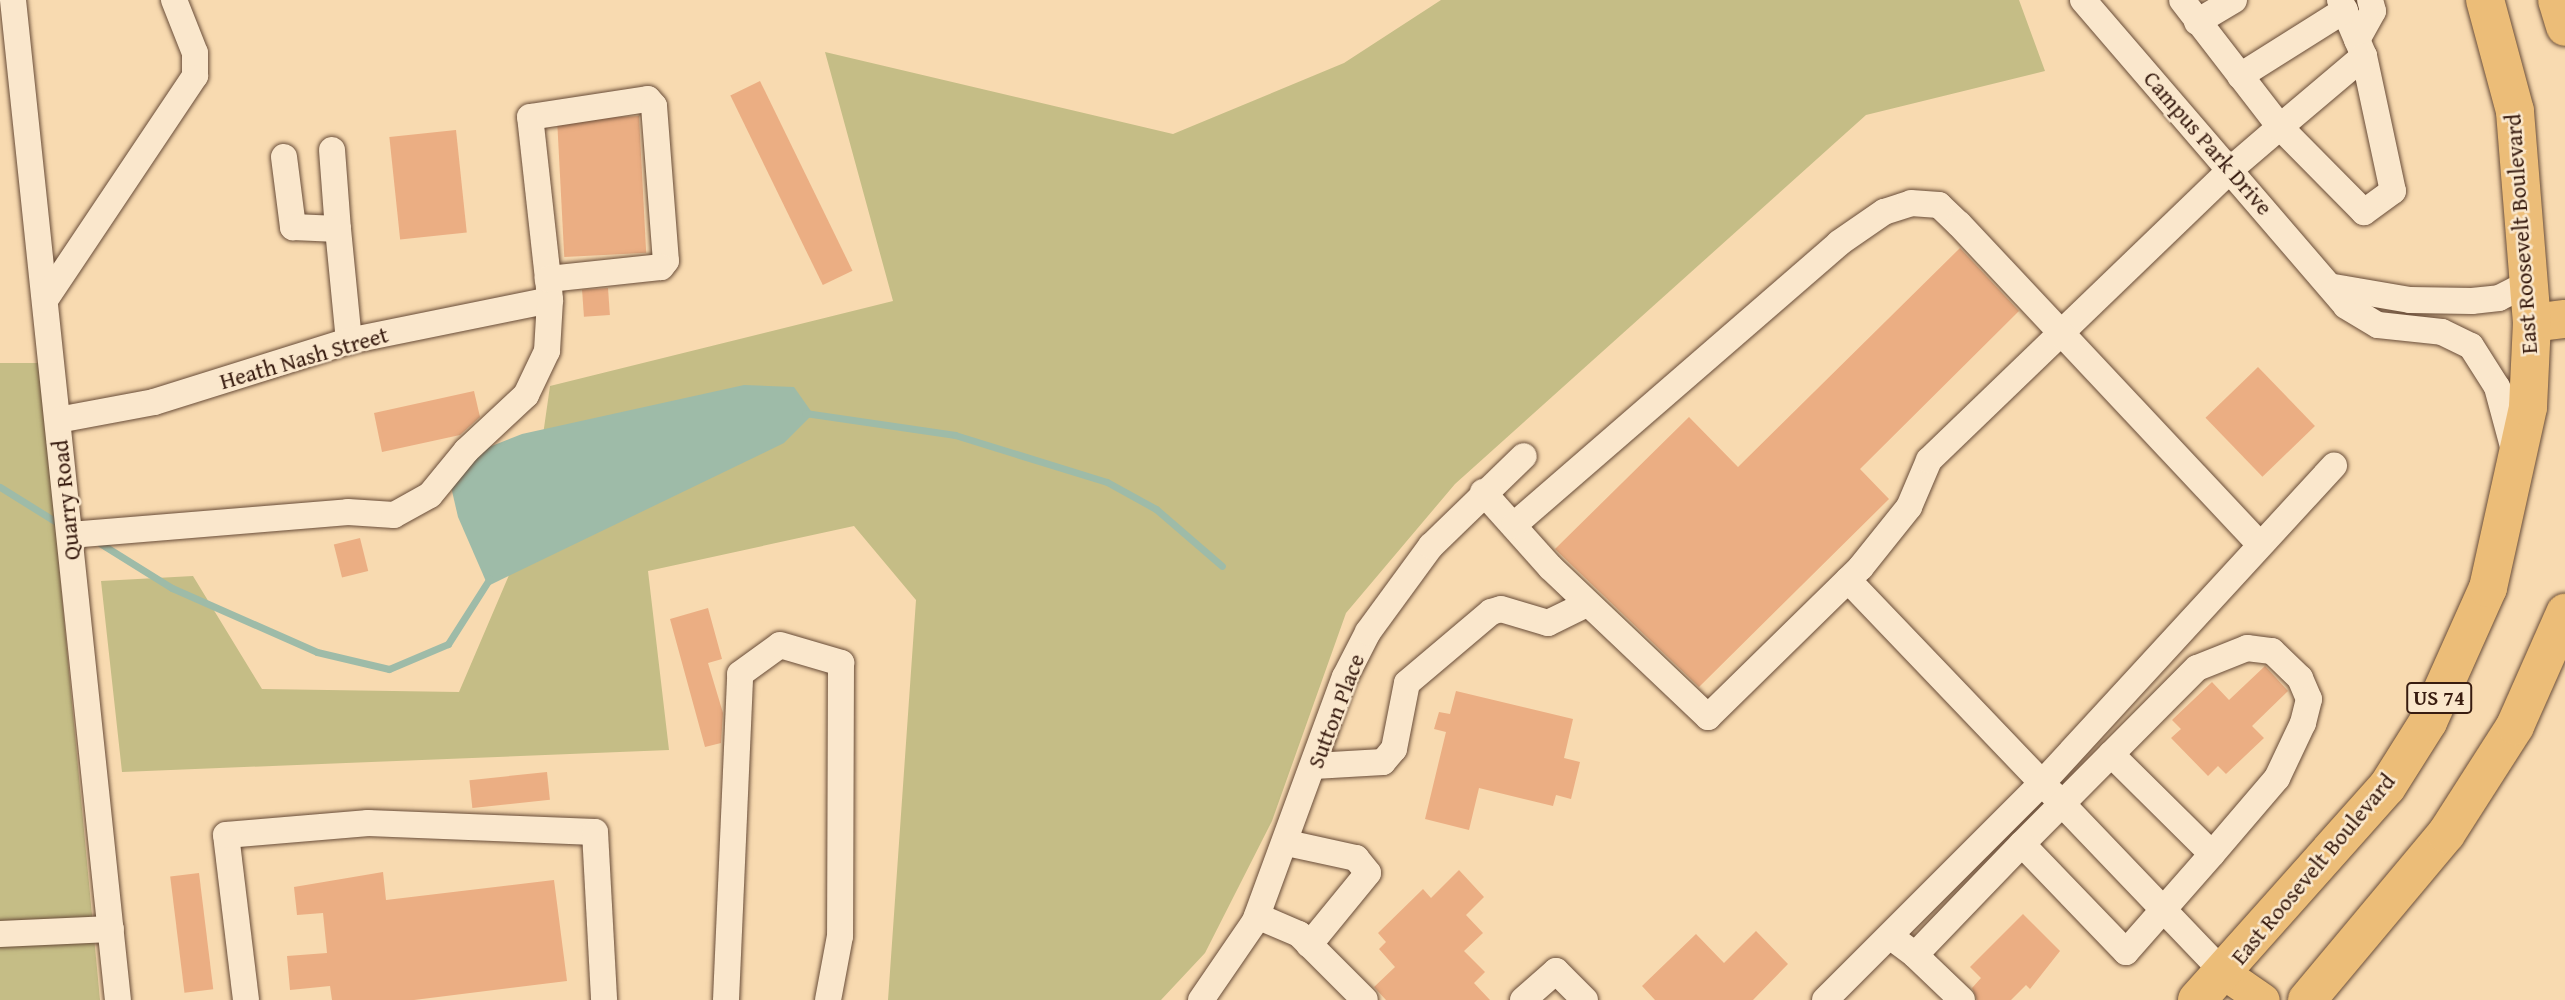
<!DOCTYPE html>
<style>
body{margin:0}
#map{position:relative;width:2565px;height:1000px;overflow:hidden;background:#f8dab0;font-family:"Gentium Book Plus",serif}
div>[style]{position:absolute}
.green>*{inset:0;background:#c5bd86}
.water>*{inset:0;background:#9ebba8}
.stream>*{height:7px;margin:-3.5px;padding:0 3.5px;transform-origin:3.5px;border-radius:3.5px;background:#9ebba8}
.building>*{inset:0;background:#ebae83;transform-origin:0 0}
.roads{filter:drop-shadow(0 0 2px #684c38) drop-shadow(0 0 2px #684c38)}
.minor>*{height:26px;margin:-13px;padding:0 13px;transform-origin:13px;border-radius:13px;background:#fae7cc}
.major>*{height:33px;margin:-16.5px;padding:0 16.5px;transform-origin:16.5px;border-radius:16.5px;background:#ecbd78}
.highway>*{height:38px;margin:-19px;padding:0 19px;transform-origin:19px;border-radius:19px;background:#ecbd78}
span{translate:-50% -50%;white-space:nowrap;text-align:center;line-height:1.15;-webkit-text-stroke:5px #fae7cc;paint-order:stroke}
.shield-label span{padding:2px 5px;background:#fae7cc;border:2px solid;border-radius:5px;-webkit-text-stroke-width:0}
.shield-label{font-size:21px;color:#381c10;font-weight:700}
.street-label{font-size:23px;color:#381c10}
</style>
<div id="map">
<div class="green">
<i style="clip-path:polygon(1441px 0,2019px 0,2045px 71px,1866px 115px,1455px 484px,1346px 613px,1272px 821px,1205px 953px,1161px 1000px,888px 1000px,916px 600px,854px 526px,648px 571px,669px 750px,122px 772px,101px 581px,193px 576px,262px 689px,459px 692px,530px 526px,550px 386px,893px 301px,825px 52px,1173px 134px,1344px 63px)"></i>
<i style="clip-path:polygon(0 363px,40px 363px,100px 1000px,0 1000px)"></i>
</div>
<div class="water">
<i style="clip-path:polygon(744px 385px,794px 387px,813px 414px,784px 443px,488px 586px,458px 517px,449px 478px,474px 453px,522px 434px)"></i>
</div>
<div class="stream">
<i style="left:805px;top:413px;width:152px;rotate:8.3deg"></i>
<i style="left:955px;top:435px;width:159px;rotate:17.2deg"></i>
<i style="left:1107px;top:482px;width:56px;rotate:28.9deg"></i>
<i style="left:1156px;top:509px;width:87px;rotate:40.8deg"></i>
<i style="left:0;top:487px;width:72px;rotate:31.9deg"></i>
<i style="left:98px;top:542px;width:87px;rotate:31.9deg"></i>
<i style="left:172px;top:588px;width:158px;rotate:23.8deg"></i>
<i style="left:317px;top:652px;width:74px;rotate:13.3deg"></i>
<i style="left:389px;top:669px;width:64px;rotate:-23deg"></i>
<i style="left:448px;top:644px;width:78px;rotate:-57.5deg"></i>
</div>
<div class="building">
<i style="left:760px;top:81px;width:211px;height:33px;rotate:64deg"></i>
<i style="left:639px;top:116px;width:137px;height:82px;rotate:87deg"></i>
<i style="left:456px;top:130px;width:103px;height:67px;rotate:84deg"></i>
<i style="clip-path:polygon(1960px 248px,2019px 311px,1860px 469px,1889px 499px,1699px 687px,1555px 549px,1689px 417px,1738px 467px)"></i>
<i style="left:608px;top:288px;width:27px;height:26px;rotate:86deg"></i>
<i style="left:2258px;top:367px;width:82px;height:73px;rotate:46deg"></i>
<i style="clip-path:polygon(474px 391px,480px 417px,460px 435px,382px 452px,374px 413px)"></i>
<i style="left:360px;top:538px;width:34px;height:27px;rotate:76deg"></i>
<i style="clip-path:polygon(708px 608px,722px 659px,708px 663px,723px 713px,721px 743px,705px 747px,670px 619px)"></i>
<i style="clip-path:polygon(2265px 666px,2288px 691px,2252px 726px,2264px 738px,2226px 774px,2218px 766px,2208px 776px,2171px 738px,2181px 729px,2172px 720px,2212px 682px,2229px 700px)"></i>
<i style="clip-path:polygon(1456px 691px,1573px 719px,1564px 758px,1580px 762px,1571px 799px,1556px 795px,1553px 806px,1479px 788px,1469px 830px,1425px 819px,1446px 732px,1434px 729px,1439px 712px,1450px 714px)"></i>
<i style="left:547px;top:772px;width:28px;height:78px;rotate:84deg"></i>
<i style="clip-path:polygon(1459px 870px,1484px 897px,1466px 915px,1483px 933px,1464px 951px,1485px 972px,1474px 983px,1490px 1000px,1386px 1000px,1374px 987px,1395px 967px,1379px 949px,1386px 942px,1378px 933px,1423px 889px,1431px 898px)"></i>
<i style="clip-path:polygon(383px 872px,386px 900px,554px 880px,567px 981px,414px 1000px,332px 1000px,330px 986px,290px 990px,287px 956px,327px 953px,323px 913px,297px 915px,294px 887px)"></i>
<i style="left:199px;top:873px;width:117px;height:29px;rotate:83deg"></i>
<i style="clip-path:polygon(2023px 914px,2060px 951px,2030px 989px,2026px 985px,2011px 1000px,1977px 1000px,1972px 988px,1981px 978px,1970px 967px)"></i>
<i style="clip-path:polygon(1756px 931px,1788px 964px,1753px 1000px,1655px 1000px,1642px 986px,1696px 934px,1724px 963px)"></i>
</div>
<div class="roads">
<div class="minor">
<i style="left:13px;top:0;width:1005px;rotate:84.01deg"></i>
<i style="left:2083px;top:0;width:403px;rotate:49.3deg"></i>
<i style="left:2346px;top:306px;width:37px;rotate:31deg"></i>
<i style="left:2378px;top:325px;width:64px;rotate:6.2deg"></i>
<i style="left:2442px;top:332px;width:32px;rotate:26deg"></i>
<i style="left:2471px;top:346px;width:49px;rotate:57.6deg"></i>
<i style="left:2497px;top:387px;width:65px;rotate:74.9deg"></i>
<i style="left:2340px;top:0;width:61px;rotate:66.8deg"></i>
<i style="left:2197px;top:22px;width:43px;rotate:-30.7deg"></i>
<i style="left:2357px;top:40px;width:33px;rotate:-61deg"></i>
<i style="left:2373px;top:11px;width:11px;rotate:-105deg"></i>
<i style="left:2240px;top:76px;width:124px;rotate:-32.2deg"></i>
<i style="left:332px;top:150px;width:79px;rotate:85.7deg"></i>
<i style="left:284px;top:157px;width:71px;rotate:82.7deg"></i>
<i style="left:293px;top:227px;width:45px;rotate:2.5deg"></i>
<i style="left:338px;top:229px;width:113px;rotate:84.4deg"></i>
<i style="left:2334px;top:287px;width:77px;rotate:9.7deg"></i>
<i style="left:2410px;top:300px;width:62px;rotate:0.9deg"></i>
<i style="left:2472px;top:301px;width:27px;rotate:-6deg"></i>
<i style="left:2499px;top:298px;width:34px;rotate:-27deg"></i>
<i style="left:45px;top:300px;width:270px;rotate:-56.2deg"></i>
<i style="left:195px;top:76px;width:23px;rotate:-90deg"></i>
<i style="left:195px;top:53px;width:57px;rotate:-111.6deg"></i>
<i style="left:58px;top:420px;width:98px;rotate:-10.6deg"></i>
<i style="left:154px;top:402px;width:204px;rotate:-17.4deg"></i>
<i style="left:349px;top:341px;width:205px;rotate:-11.5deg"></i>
<i style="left:1483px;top:492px;width:101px;rotate:48.2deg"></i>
<i style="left:1550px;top:567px;width:218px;rotate:43.5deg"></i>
<i style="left:1708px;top:717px;width:214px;rotate:-44.4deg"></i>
<i style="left:1861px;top:567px;width:77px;rotate:-51.3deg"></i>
<i style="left:1909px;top:507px;width:51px;rotate:-66.9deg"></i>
<i style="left:1929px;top:460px;width:419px;rotate:-43.9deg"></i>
<i style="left:2231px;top:169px;width:65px;rotate:-40.6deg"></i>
<i style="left:2280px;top:127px;width:110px;rotate:-40.2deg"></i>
<i style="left:2364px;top:56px;width:138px;rotate:77.9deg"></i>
<i style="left:2393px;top:191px;width:36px;rotate:144deg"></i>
<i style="left:2364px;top:212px;width:120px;rotate:-134.7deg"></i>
<i style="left:2280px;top:127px;width:160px;rotate:-127.7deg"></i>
<i style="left:1514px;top:525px;width:430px;rotate:-40.9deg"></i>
<i style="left:1839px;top:243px;width:55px;rotate:-34.6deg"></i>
<i style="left:1884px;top:212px;width:28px;rotate:-18deg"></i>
<i style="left:1911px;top:203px;width:28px;rotate:4deg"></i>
<i style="left:1939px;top:205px;width:28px;rotate:44deg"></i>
<i style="left:1959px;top:224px;width:436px;rotate:46.8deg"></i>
<i style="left:70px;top:535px;width:279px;rotate:-4.7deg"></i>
<i style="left:348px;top:512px;width:46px;rotate:3.7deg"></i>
<i style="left:394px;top:515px;width:41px;rotate:-29.1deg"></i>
<i style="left:430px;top:495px;width:57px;rotate:-50.7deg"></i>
<i style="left:466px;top:451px;width:82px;rotate:-43deg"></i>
<i style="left:526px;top:395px;width:49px;rotate:-64.5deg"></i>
<i style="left:547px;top:351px;width:51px;rotate:-86.6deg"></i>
<i style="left:550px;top:300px;width:21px;rotate:-95deg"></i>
<i style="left:548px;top:279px;width:163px;rotate:-96.3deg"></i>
<i style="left:530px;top:117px;width:119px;rotate:-8.7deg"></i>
<i style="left:648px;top:99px;width:9px;rotate:49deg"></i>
<i style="left:654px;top:106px;width:155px;rotate:85.6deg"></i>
<i style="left:666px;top:261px;width:8px;rotate:130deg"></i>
<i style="left:661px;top:267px;width:114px;rotate:173.9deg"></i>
<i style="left:1848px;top:580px;width:544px;rotate:46.27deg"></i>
<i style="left:1314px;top:766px;width:69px;rotate:-3.3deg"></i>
<i style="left:1383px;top:762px;width:17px;rotate:-50deg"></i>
<i style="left:1394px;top:749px;width:67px;rotate:-78.9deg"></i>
<i style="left:1407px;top:683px;width:110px;rotate:-40.2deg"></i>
<i style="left:1491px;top:612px;width:10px;rotate:-17deg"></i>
<i style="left:1501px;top:609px;width:49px;rotate:16.6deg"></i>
<i style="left:1548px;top:623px;width:43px;rotate:-26deg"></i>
<i style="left:1287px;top:843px;width:71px;rotate:12.3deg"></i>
<i style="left:1356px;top:858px;width:19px;rotate:51deg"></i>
<i style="left:1368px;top:873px;width:93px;rotate:129.3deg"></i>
<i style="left:2022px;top:844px;width:248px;rotate:-45.2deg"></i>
<i style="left:2197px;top:668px;width:54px;rotate:-21.8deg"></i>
<i style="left:2247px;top:648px;width:25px;rotate:7deg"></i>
<i style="left:2272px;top:651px;width:39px;rotate:44deg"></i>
<i style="left:2300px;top:678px;width:23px;rotate:67deg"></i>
<i style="left:2309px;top:699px;width:25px;rotate:104deg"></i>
<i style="left:2303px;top:723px;width:61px;rotate:115.3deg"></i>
<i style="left:2277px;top:778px;width:100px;rotate:130.5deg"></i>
<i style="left:1257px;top:916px;width:46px;rotate:23.2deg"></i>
<i style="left:1299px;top:934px;width:93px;rotate:45deg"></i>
<i style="left:0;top:934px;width:111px;rotate:-2.6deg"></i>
<i style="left:1890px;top:936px;width:31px;rotate:37deg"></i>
<i style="left:1915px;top:955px;width:154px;rotate:-46.1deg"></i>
<i style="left:2022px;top:844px;width:150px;rotate:46.1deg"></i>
<i style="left:2126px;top:952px;width:130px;rotate:-48.7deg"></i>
<i style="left:2212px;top:854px;width:142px;rotate:-135.3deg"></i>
<i style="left:1915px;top:955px;width:65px;rotate:43.8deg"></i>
<i style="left:246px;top:1000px;width:166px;rotate:-96.9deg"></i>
<i style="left:226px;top:835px;width:143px;rotate:-4.8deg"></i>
<i style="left:368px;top:823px;width:227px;rotate:2.3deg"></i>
<i style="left:595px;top:832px;width:168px;rotate:86.9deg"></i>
<i style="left:726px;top:1000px;width:326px;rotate:-87.5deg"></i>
<i style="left:740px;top:674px;width:49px;rotate:-35.9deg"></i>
<i style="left:780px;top:645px;width:64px;rotate:16.4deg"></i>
<i style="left:841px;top:663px;width:273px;rotate:90.2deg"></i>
<i style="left:840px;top:936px;width:65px;rotate:100.6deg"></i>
<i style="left:1201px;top:1000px;width:96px;rotate:-55.6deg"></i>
<i style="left:1255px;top:921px;width:260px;rotate:-69.8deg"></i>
<i style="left:1345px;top:677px;width:51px;rotate:-62.9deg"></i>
<i style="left:1368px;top:632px;width:107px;rotate:-53.8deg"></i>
<i style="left:1431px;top:546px;width:129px;rotate:-44.1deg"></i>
<i style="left:1523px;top:1000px;width:44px;rotate:-41.3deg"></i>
<i style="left:1556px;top:971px;width:41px;rotate:45deg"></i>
<i style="left:1825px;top:1000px;width:308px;rotate:-45deg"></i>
<i style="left:2043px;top:782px;width:430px;rotate:-47.4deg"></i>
</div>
<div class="major">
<i style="left:2224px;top:973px;width:47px;rotate:34.7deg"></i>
</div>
<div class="highway">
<i style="left:2557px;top:0;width:28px;rotate:73deg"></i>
<i style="left:2532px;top:323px;width:33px;rotate:-7deg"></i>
<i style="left:2197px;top:1000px;width:285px;rotate:-48.3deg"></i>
<i style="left:2387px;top:787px;width:77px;rotate:-57.8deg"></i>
<i style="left:2428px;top:722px;width:147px;rotate:-65.9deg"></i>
<i style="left:2488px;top:588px;width:185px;rotate:-77.5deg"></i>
<i style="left:2528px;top:407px;width:84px;rotate:-87.3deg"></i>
<i style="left:2532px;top:323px;width:213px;rotate:-94.6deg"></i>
<i style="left:2515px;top:111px;width:115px;rotate:-105.1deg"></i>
<i style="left:2307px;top:1000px;width:217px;rotate:-50.1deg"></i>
<i style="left:2446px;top:834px;width:128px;rotate:-57.4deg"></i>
<i style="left:2515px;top:726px;width:124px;rotate:-66.1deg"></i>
</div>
</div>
<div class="shield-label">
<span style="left:2439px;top:698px">US 74</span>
</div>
<div class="street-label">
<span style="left:2208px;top:143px;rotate:49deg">Campus Park Drive</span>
<span style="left:2521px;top:234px;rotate:-94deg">East Roosevelt Boulevard</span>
<span style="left:304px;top:358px;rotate:-16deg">Heath Nash Street</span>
<span style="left:66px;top:500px;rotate:-96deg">Quarry Road</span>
<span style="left:1336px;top:711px;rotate:-69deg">Sutton Place</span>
<span style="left:2313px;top:869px;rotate:-50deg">East Roosevelt Boulevard</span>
</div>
</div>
